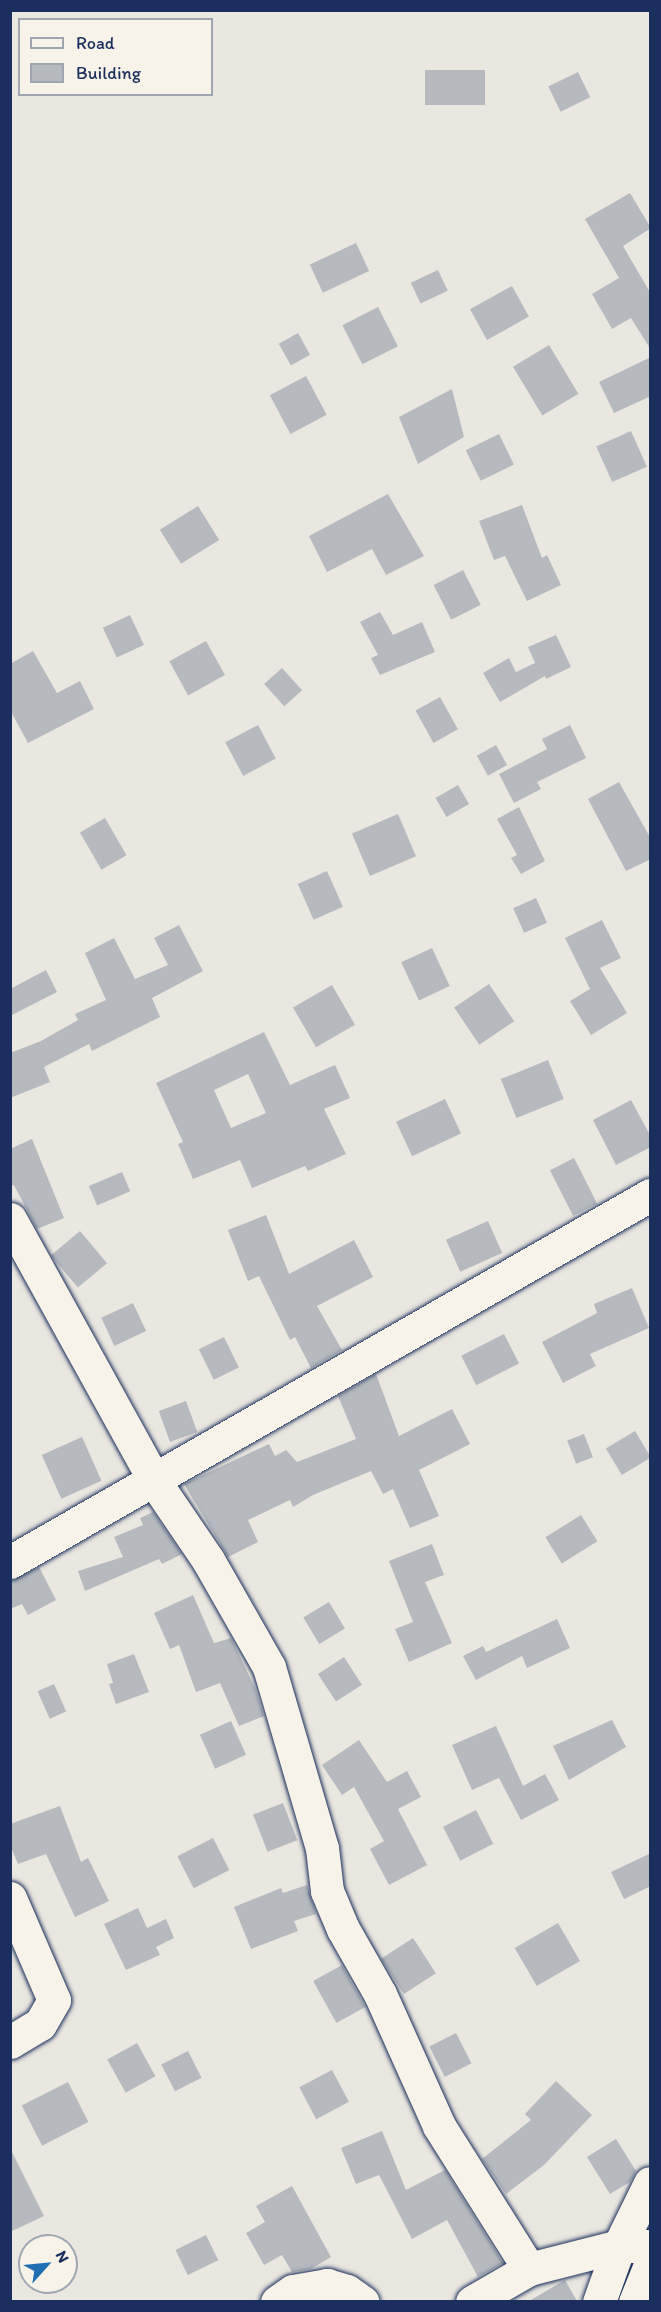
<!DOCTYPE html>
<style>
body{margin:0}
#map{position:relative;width:661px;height:2312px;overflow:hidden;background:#eae7e0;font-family:Itim,sans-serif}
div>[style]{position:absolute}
.building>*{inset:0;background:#b6babf;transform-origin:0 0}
.roads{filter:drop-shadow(0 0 2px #1b2f5e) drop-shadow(0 0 2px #1b2f5e)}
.minor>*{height:33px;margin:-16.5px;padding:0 16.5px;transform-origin:16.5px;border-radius:16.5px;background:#f7f3e8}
.major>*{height:33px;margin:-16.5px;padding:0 16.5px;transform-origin:16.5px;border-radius:16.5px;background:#f7f3e8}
.highway>*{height:33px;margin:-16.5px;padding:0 16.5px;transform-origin:16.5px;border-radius:16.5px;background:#f7f3e8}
span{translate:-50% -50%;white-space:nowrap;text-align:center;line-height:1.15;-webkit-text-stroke:4.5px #f7f3e8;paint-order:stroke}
.frame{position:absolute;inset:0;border:12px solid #1b2f5e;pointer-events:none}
.legend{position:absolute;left:18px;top:18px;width:195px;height:78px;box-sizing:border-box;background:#f7f3e8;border:2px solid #9fa5b1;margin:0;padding:8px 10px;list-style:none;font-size:18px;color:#1b2f5e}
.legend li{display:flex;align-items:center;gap:12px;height:30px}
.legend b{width:30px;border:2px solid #9fa5b1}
.north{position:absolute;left:18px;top:2234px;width:60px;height:60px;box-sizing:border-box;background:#f7f3e8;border:2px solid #9fa5b1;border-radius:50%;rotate:63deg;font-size:16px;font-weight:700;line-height:24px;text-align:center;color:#1b2f5e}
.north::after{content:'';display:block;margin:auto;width:21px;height:27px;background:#1f6fb2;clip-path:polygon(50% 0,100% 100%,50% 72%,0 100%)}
</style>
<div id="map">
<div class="building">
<i style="left:485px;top:70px;width:35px;height:60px;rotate:90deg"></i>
<i style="left:578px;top:72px;width:28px;height:33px;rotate:64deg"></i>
<i style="clip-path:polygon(630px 193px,651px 228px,623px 246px,651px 294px,651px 350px,631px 318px,612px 329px,592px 294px,619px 278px,585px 219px)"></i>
<i style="left:356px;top:243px;width:31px;height:51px;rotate:65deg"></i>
<i style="left:438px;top:270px;width:23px;height:30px;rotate:65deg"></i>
<i style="left:512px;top:286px;width:35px;height:48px;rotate:61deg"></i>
<i style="left:378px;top:307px;width:44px;height:40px;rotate:63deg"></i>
<i style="left:298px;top:333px;width:25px;height:22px;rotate:61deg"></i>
<i style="left:549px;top:345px;width:57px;height:42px;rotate:59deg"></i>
<i style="clip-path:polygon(651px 357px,651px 396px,614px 413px,599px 382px)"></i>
<i style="left:306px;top:376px;width:44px;height:41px;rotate:62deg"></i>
<i style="clip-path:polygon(452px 389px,464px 437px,418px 464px,399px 417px)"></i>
<i style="left:631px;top:431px;width:39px;height:38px;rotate:66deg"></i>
<i style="left:499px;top:434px;width:34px;height:37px;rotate:64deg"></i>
<i style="clip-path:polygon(388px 494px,424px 556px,386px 575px,372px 549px,327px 572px,309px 536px)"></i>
<i style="clip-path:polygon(522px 505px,542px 558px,547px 555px,561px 585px,527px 601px,505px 556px,494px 560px,479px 521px)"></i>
<i style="left:198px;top:506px;width:40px;height:45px;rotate:58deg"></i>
<i style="left:463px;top:570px;width:39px;height:33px;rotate:63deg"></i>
<i style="clip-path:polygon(380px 612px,393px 635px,422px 622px,435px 652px,380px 675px,371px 658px,378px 655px,360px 622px)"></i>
<i style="left:130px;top:615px;width:33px;height:30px;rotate:65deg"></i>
<i style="clip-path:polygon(556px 635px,571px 667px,546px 679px,545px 676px,500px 702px,483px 673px,509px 658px,516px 672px,535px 663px,528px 647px)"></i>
<i style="left:206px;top:641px;width:39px;height:42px;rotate:61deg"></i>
<i style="clip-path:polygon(33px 651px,57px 693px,80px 681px,94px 709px,28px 743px,10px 710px,10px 664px)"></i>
<i style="left:282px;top:668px;width:30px;height:24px;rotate:48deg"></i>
<i style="left:440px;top:697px;width:37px;height:28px;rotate:61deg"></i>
<i style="left:258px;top:725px;width:38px;height:37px;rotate:62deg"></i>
<i style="clip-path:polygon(570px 725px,586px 758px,537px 782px,541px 789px,514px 803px,499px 774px,547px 749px,542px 739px)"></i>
<i style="left:496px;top:745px;width:23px;height:22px;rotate:61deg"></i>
<i style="clip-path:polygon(619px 782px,651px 839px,651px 859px,626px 871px,588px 799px)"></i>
<i style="left:458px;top:785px;width:22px;height:26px;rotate:60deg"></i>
<i style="clip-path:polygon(519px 807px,545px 861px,521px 874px,511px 858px,517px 855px,497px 819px)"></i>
<i style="left:398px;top:814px;width:46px;height:50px;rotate:67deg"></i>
<i style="left:105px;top:818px;width:43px;height:29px;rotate:60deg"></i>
<i style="left:327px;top:871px;width:39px;height:32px;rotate:66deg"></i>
<i style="left:536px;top:898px;width:27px;height:25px;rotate:66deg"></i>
<i style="clip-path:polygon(602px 920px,621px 958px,600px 968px,627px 1013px,591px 1035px,570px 1001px,590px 989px,565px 938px)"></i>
<i style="clip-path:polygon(179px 925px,203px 971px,152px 998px,160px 1017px,92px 1051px,89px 1044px,44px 1067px,50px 1082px,10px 1098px,10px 1053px,41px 1041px,78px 1020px,75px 1014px,106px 1000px,85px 953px,114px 938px,135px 979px,168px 965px,154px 938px)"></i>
<i style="left:432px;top:948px;width:42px;height:34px;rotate:65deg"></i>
<i style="clip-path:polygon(46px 970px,57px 992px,10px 1016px,10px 989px)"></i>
<i style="left:489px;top:984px;width:45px;height:42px;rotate:56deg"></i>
<i style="left:332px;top:985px;width:46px;height:45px;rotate:60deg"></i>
<i style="clip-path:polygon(evenodd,264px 1032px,290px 1085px,335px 1065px,350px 1098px,324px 1109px,346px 1154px,308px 1171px,305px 1166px,252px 1188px,240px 1160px,193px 1179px,178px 1144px,183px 1142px,156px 1083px,264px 1032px,248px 1074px,266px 1113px,231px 1128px,214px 1090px,248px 1074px)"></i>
<i style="left:548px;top:1060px;width:42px;height:51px;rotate:68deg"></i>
<i style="left:445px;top:1099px;width:38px;height:54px;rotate:65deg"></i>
<i style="clip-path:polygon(631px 1100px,651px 1137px,651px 1147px,616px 1165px,593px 1120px)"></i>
<i style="clip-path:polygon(32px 1139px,64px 1218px,37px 1229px,14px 1185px,10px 1186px,10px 1149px)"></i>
<i style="left:574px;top:1158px;width:51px;height:27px;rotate:63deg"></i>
<i style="left:122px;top:1172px;width:21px;height:36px;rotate:67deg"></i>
<i style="clip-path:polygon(266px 1215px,289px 1274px,354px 1240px,373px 1277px,317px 1306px,342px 1350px,311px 1368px,295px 1337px,290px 1340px,259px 1276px,248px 1281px,228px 1230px)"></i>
<i style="left:488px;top:1221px;width:35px;height:46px;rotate:66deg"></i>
<i style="left:80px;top:1231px;width:42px;height:38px;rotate:50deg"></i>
<i style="clip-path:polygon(632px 1288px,649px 1328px,590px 1354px,596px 1366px,563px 1383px,542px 1342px,597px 1313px,594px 1304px)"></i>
<i style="left:133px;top:1303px;width:31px;height:35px;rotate:65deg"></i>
<i style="left:504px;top:1334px;width:33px;height:48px;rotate:63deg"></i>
<i style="left:224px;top:1337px;width:34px;height:28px;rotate:64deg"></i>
<i style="clip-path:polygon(376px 1374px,399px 1436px,452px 1409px,470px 1444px,419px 1470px,439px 1516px,410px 1528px,393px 1489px,383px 1494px,371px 1471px,313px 1495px,293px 1507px,290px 1500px,248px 1520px,258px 1542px,228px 1557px,184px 1484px,269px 1444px,275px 1456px,286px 1450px,297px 1462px,356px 1439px,338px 1396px)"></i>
<i style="left:186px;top:1401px;width:33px;height:29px;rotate:70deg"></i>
<i style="left:635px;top:1431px;width:31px;height:34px;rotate:59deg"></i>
<i style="left:584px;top:1434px;width:25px;height:18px;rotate:69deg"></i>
<i style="left:82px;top:1437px;width:48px;height:44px;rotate:66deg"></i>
<i style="clip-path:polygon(153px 1512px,182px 1554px,162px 1564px,159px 1559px,85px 1591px,78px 1571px,123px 1557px,114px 1537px,143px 1525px,140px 1518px)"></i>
<i style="left:581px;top:1515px;width:31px;height:42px;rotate:58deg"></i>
<i style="clip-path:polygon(432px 1544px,444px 1575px,425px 1582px,452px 1643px,409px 1662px,395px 1629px,413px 1622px,389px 1561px)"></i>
<i style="clip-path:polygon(39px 1567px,56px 1600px,28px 1615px,22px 1604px,10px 1609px,10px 1581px)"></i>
<i style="clip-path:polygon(193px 1595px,214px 1643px,231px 1638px,255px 1688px,264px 1716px,239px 1726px,220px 1683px,196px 1692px,179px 1645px,170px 1649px,154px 1613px)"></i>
<i style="left:329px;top:1602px;width:31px;height:30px;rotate:59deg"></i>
<i style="clip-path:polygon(557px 1619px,570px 1648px,527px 1668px,522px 1656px,476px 1680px,463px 1656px,483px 1646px,486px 1652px)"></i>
<i style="clip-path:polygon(134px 1654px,149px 1692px,116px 1704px,109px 1684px,113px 1683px,107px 1664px)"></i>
<i style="left:344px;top:1657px;width:33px;height:31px;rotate:57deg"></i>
<i style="left:54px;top:1684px;width:30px;height:18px;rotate:66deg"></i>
<i style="clip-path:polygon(612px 1720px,626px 1747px,569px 1780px,553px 1746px)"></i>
<i style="left:231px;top:1721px;width:37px;height:34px;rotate:66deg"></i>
<i style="clip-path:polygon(496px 1726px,523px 1786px,545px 1774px,559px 1800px,521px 1820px,499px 1778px,472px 1790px,452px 1745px)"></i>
<i style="clip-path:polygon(359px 1740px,387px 1782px,407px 1771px,421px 1797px,398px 1809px,427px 1865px,389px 1885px,370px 1849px,384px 1841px,354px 1787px,342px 1795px,322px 1765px)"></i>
<i style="left:283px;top:1803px;width:40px;height:32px;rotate:69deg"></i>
<i style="clip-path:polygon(60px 1806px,81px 1862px,88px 1858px,109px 1901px,75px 1917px,46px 1854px,18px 1864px,10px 1845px,10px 1824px)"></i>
<i style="left:476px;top:1810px;width:38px;height:37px;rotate:63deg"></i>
<i style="left:213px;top:1838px;width:36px;height:40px;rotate:63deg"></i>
<i style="clip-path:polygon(651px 1853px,651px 1886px,624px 1899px,611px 1872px)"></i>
<i style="clip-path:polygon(307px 1885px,316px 1914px,294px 1921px,298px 1931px,251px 1949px,234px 1907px,281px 1888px,283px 1893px)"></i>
<i style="clip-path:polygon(138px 1908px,147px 1928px,166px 1919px,174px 1938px,156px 1947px,160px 1955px,126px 1970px,104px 1924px)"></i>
<i style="left:558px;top:1923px;width:44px;height:50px;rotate:60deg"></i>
<i style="left:413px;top:1938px;width:42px;height:38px;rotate:57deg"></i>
<i style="left:342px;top:1965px;width:48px;height:33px;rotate:61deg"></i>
<i style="left:456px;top:2033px;width:34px;height:30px;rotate:63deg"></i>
<i style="left:137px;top:2043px;width:38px;height:34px;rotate:61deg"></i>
<i style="left:188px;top:2051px;width:30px;height:30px;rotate:63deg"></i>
<i style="left:332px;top:2070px;width:36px;height:37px;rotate:62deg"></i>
<i style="clip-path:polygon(556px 2081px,592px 2115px,544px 2165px,506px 2194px,482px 2159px,531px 2120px,525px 2114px)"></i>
<i style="left:68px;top:2082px;width:45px;height:52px;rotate:63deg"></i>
<i style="clip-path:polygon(382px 2131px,406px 2190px,445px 2170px,503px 2263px,478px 2277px,447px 2220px,412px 2239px,379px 2175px,356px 2184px,341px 2148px)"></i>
<i style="clip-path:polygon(616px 2139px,636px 2171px,630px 2182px,610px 2194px,587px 2157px)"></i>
<i style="clip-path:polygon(10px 2148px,44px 2216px,10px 2232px)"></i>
<i style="clip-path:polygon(292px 2186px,331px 2257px,311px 2269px,292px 2272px,282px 2255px,264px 2265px,246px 2233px,265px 2222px,256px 2206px)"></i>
<i style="left:206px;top:2235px;width:28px;height:34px;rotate:64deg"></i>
<i style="clip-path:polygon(565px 2280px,577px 2301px,529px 2301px)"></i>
</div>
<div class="roads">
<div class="minor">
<i style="left:10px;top:1219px;width:300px;rotate:61.1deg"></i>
<i style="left:155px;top:1482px;width:94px;rotate:55.8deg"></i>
<i style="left:208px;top:1560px;width:123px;rotate:60.3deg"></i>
<i style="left:269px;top:1667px;width:189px;rotate:73.7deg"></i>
<i style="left:322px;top:1848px;width:43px;rotate:83.4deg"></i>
<i style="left:327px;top:1891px;width:41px;rotate:67.2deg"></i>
<i style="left:343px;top:1929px;width:75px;rotate:60.4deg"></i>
<i style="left:380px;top:1994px;width:145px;rotate:65.9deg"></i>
<i style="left:439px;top:2126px;width:169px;rotate:57.8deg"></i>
<i style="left:10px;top:1562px;width:738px;rotate:-29.83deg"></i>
<i style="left:10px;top:1898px;width:111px;rotate:66.7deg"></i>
<i style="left:54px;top:2000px;width:28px;rotate:120deg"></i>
<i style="left:40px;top:2024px;width:35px;rotate:149deg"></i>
<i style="left:599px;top:2302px;width:59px;rotate:-70.3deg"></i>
<i style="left:619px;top:2246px;width:70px;rotate:-63.8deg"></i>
</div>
<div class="major">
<i style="left:277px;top:2302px;width:19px;rotate:-35deg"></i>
<i style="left:293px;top:2291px;width:35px;rotate:-10deg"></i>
<i style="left:327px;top:2285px;width:21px;rotate:17deg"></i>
<i style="left:347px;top:2291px;width:19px;rotate:35deg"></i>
<i style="left:472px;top:2302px;width:66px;rotate:-30.1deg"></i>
<i style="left:529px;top:2269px;width:93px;rotate:-14.3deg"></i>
<i style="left:619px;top:2246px;width:31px"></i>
</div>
<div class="highway">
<i style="left:635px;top:2302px;width:40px;rotate:-68deg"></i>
</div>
</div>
<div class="frame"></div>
<ul class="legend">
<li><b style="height:8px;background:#f7f3e8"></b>Road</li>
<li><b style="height:16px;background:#b6babf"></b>Building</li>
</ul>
<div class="north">N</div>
</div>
